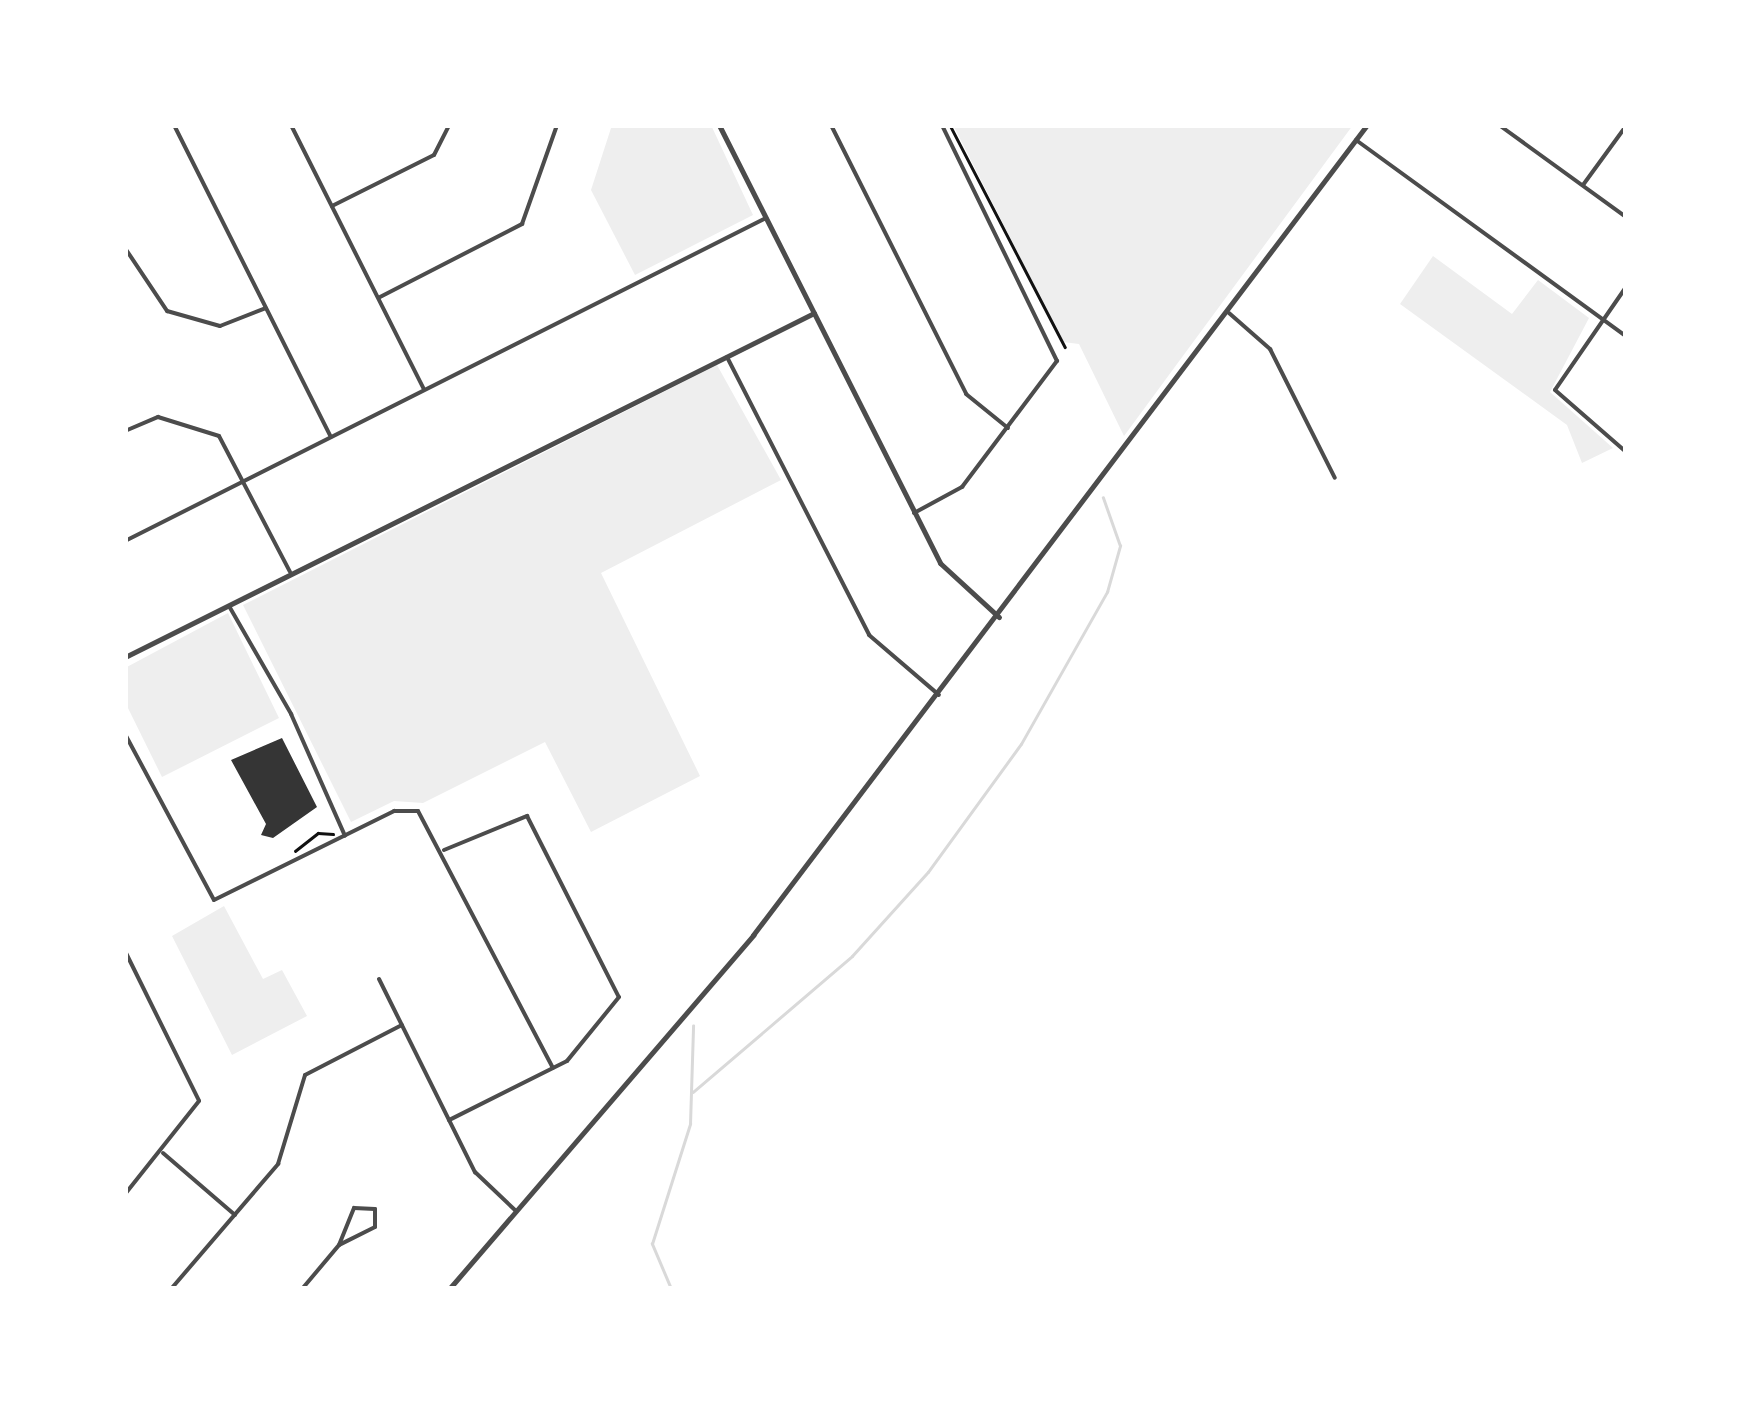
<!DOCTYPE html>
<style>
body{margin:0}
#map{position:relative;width:1751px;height:1414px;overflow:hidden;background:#fff;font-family:"Sofia Sans Condensed",sans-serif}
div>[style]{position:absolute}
.green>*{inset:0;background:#eee}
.stream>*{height:2.5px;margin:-1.25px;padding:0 1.25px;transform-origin:1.25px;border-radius:1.25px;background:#d9d9d9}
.building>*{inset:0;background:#353535}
.path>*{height:2.5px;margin:-1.25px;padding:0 1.25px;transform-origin:1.25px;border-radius:1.25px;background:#111}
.minor>*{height:4px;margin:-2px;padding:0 2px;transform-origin:2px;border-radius:2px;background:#4c4c4c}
.tertiary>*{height:5px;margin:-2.5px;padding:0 2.5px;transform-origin:2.5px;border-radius:2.5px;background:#4c4c4c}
span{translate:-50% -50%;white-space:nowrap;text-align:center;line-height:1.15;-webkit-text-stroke:8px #fff;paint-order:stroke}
.frame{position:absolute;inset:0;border:128px solid #fff;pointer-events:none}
</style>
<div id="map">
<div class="green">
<i style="clip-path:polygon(612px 125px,711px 125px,753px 215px,635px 275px,591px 190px)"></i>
<i style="clip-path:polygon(953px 125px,1353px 125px,1124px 436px,1079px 344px,1063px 342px)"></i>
<i style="clip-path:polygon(1433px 256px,1512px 314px,1538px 280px,1589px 318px,1550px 392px,1613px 448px,1582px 463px,1567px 425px,1400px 304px)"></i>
<i style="clip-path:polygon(717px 365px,781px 480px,601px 573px,700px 776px,591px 832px,545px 742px,423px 803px,394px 801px,351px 822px,243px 605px)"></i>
<i style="clip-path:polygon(228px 613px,279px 718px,162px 777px,125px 702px,125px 668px)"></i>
<i style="clip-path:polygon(224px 906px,263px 979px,282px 970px,307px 1016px,232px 1055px,172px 936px)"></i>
</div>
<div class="stream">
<i style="left:693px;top:1092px;width:209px;rotate:-40.5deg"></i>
<i style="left:852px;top:956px;width:113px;rotate:-47.9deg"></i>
<i style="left:928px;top:872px;width:158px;rotate:-54deg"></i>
<i style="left:1021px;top:744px;width:175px;rotate:-60.5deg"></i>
<i style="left:1107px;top:592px;width:48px;rotate:-74.2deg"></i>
<i style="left:1120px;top:546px;width:51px;rotate:-109.5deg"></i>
<i style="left:671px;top:1289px;width:49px;rotate:-112.9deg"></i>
<i style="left:652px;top:1244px;width:126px;rotate:-72.4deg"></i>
<i style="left:690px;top:1124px;width:98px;rotate:-88.2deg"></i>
</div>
<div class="building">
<i style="clip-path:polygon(282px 738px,317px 807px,273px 838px,261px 835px,266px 824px,231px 760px)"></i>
</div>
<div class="path">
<i style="left:950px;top:125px;width:250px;rotate:62.6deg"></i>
<i style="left:295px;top:851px;width:29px;rotate:-38deg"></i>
<i style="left:318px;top:833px;width:15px;rotate:4deg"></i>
</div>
<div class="minor">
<i style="left:174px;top:125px;width:349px;rotate:63.3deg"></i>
<i style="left:291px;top:125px;width:296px;rotate:63.3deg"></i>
<i style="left:831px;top:125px;width:301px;rotate:63.3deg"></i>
<i style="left:966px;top:394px;width:54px;rotate:39deg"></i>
<i style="left:1499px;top:125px;width:157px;rotate:35.9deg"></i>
<i style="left:1356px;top:140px;width:334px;rotate:36deg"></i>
<i style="left:1583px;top:185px;width:73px;rotate:-53.9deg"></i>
<i style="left:332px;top:206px;width:114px;rotate:-26.6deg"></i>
<i style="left:434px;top:155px;width:34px;rotate:-63deg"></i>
<i style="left:125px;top:248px;width:76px;rotate:56.3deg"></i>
<i style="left:167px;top:311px;width:55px;rotate:15.8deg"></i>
<i style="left:220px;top:326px;width:49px;rotate:-21.4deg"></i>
<i style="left:1626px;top:287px;width:125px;rotate:124.6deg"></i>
<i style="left:1555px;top:390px;width:94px;rotate:41.1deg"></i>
<i style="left:380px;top:297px;width:160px;rotate:-27.2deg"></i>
<i style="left:522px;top:224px;width:105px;rotate:-70.5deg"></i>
<i style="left:1229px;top:313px;width:55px;rotate:41.3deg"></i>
<i style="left:1270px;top:349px;width:144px;rotate:63.3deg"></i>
<i style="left:727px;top:357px;width:312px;rotate:62.9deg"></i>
<i style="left:869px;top:635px;width:92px;rotate:40.6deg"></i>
<i style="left:125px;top:431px;width:36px;rotate:-23deg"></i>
<i style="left:158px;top:417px;width:64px;rotate:17.3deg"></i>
<i style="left:219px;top:436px;width:153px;rotate:62.4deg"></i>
<i style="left:914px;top:513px;width:55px;rotate:-28.4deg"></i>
<i style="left:962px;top:487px;width:158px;rotate:-53deg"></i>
<i style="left:1057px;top:361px;width:263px;rotate:-116deg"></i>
<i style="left:125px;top:541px;width:718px;rotate:-26.74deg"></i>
<i style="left:229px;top:606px;width:125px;rotate:60.1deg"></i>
<i style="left:291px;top:714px;width:133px;rotate:66.1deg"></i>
<i style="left:125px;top:734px;width:188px;rotate:61.8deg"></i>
<i style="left:214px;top:900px;width:201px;rotate:-26.3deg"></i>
<i style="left:394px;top:811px;width:24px"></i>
<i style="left:418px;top:811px;width:290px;rotate:62.3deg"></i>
<i style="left:444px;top:850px;width:90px;rotate:-22.3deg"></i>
<i style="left:527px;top:816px;width:203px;rotate:63.1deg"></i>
<i style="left:619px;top:997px;width:82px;rotate:129.1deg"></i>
<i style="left:567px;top:1061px;width:132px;rotate:153.4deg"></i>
<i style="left:125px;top:951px;width:167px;rotate:63.7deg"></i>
<i style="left:199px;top:1101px;width:119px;rotate:128.5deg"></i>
<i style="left:379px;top:979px;width:216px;rotate:63.6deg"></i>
<i style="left:475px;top:1172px;width:57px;rotate:43.6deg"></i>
<i style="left:163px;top:1153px;width:95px;rotate:40.7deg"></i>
<i style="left:171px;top:1289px;width:165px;rotate:-49.4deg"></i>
<i style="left:278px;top:1164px;width:93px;rotate:-73.1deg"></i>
<i style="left:305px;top:1075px;width:109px;rotate:-27.3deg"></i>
<i style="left:302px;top:1289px;width:57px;rotate:-49.9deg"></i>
<i style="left:339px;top:1245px;width:40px;rotate:-68deg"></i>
<i style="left:354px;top:1208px;width:21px;rotate:3deg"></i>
<i style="left:375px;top:1209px;width:18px;rotate:90deg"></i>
<i style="left:375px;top:1227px;width:40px;rotate:153.4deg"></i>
</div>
<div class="tertiary">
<i style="left:719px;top:125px;width:491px;rotate:63.2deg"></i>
<i style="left:940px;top:563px;width:80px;rotate:42.5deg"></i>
<i style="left:125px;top:657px;width:770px;rotate:-26.53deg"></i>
<i style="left:449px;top:1289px;width:467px;rotate:-49.3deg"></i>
<i style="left:753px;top:935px;width:1016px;rotate:-52.84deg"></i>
</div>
<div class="frame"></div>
</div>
